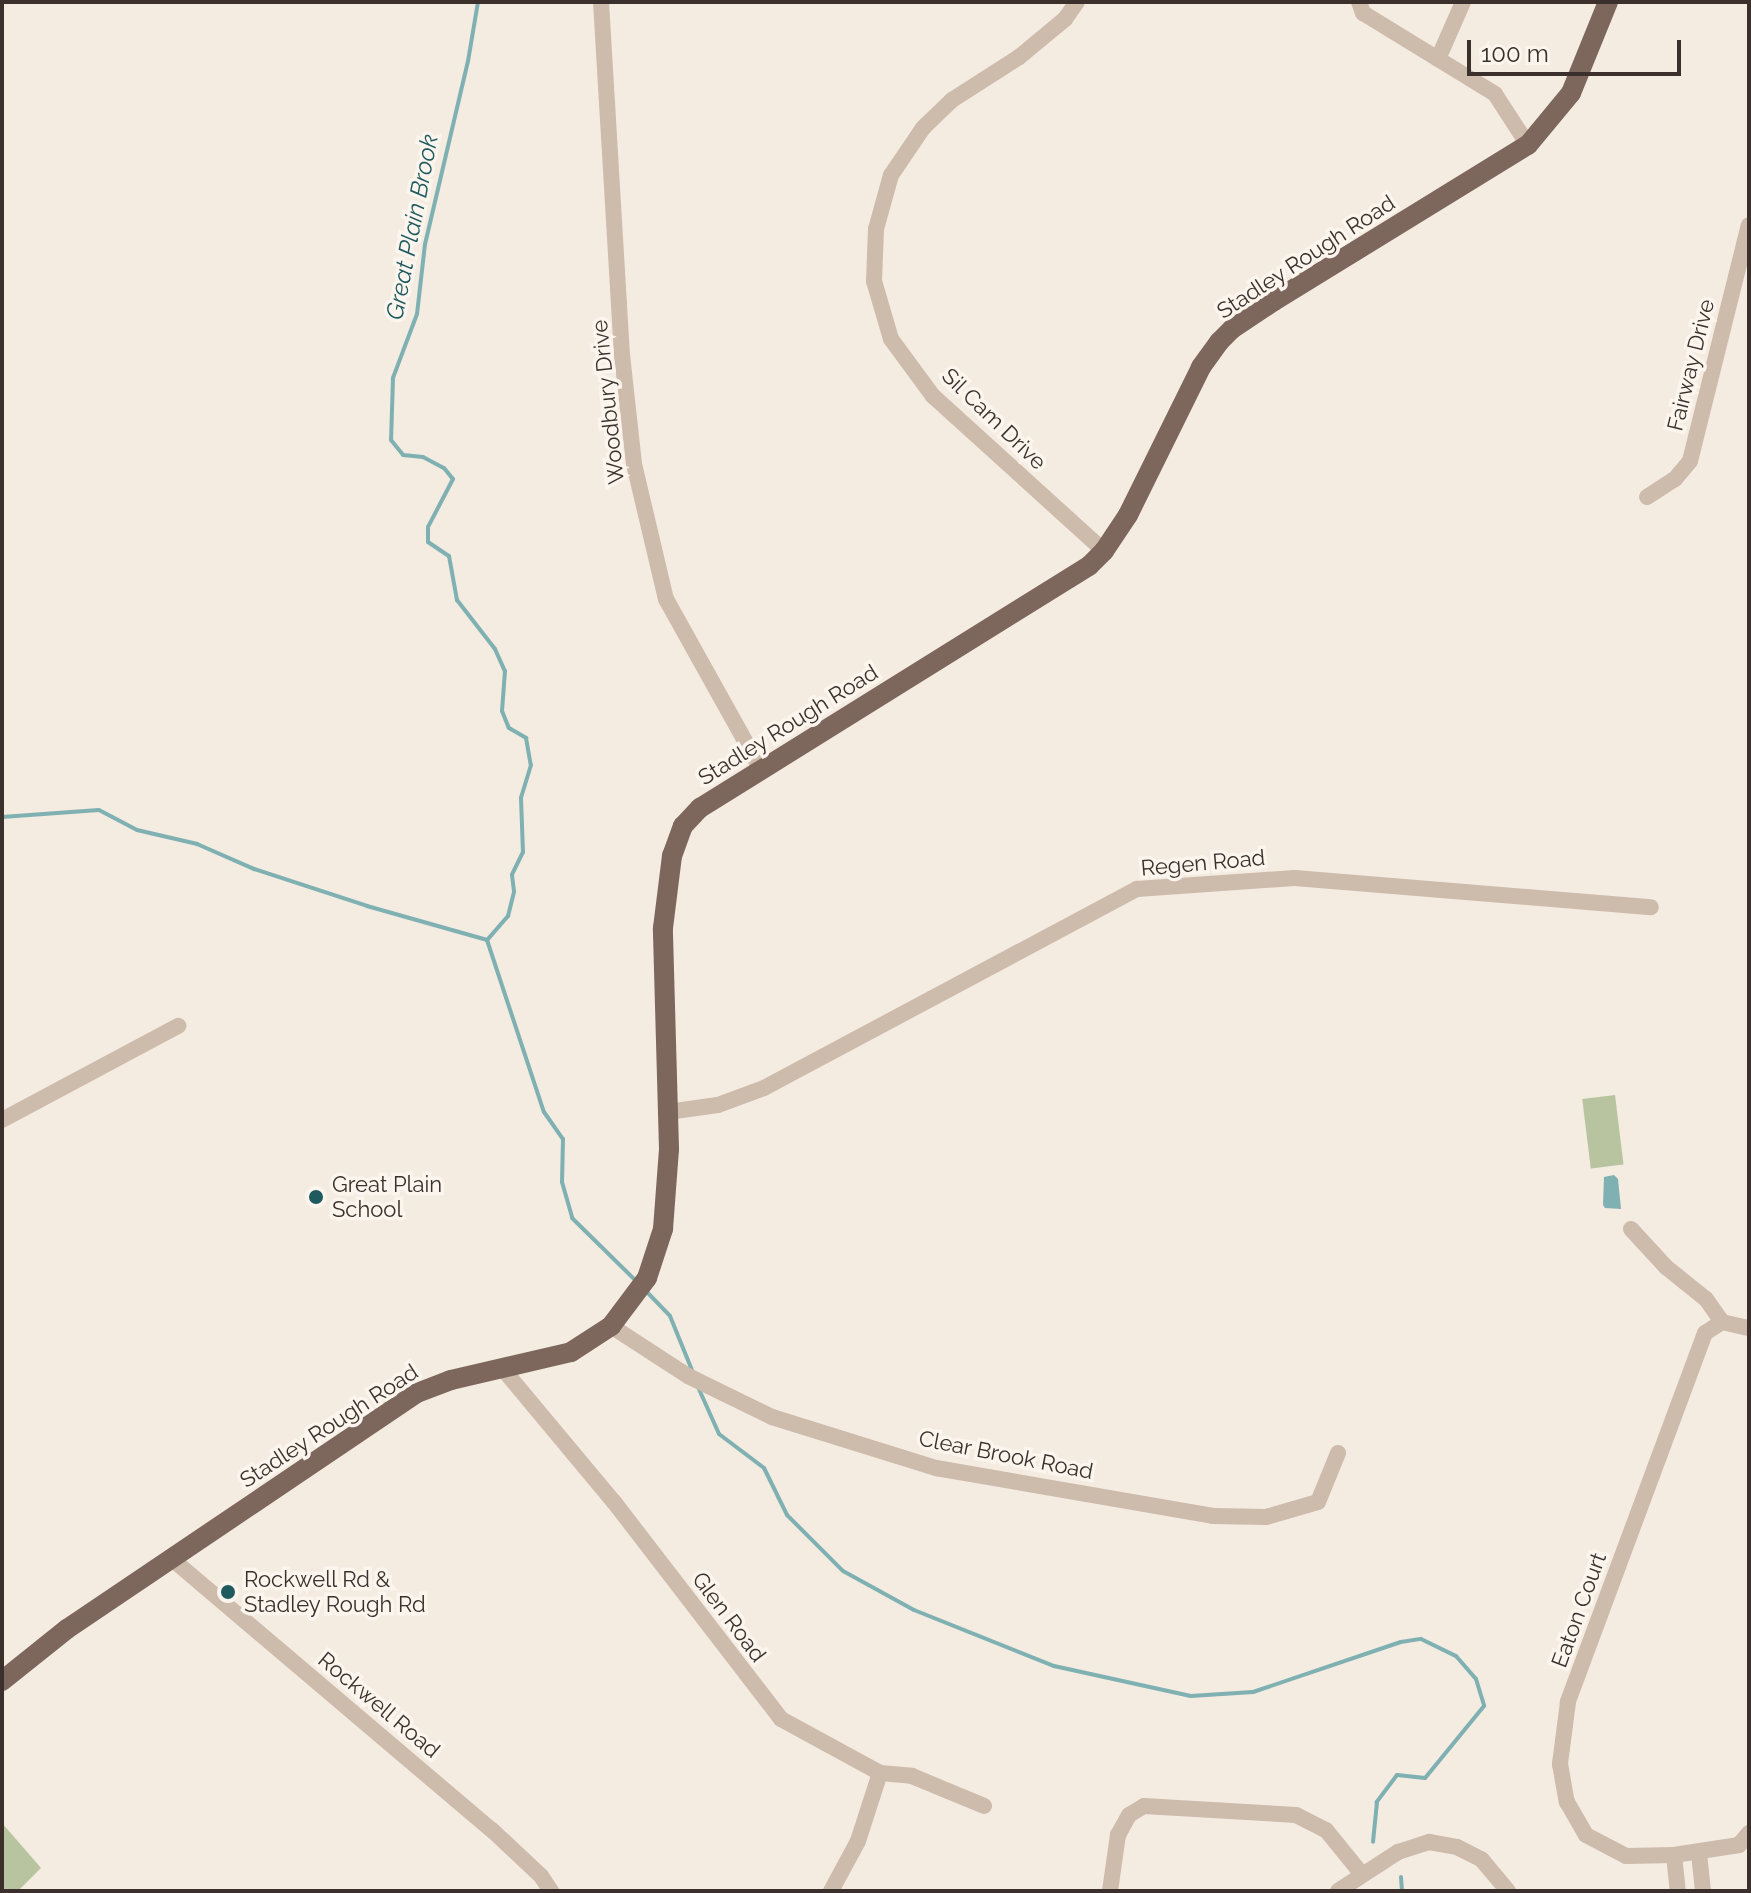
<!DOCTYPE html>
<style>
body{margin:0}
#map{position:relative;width:1751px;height:1893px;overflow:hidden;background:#f4ebe1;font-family:Raleway,sans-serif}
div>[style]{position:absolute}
.green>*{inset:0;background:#b8c4a0;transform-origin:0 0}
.water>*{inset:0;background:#7fb0b2}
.stream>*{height:4px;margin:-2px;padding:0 2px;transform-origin:2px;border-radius:2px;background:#7fb0b2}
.minor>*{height:16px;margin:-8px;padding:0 8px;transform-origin:8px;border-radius:8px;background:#cdbbac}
.major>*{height:20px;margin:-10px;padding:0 10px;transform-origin:10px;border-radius:10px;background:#7d675c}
.dots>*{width:22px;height:22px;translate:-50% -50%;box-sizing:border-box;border:4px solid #fbf5ee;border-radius:50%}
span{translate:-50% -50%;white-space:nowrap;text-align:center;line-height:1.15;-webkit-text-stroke:7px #fbf5ee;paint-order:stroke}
.street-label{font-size:22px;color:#3b302b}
.poi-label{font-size:22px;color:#3b302b}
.left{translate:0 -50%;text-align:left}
.water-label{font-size:24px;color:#1f5a5e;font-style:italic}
.frame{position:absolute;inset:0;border:4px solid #3b302b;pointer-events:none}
.scale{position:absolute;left:1467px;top:40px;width:214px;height:36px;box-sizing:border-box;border:4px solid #3b302b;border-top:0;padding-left:10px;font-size:24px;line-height:28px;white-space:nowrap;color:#3b302b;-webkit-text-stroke:6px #fbf5ee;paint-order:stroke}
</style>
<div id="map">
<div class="green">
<i style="left:1615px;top:1095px;width:70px;height:33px;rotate:83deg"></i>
<i style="clip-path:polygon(2px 1823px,41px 1868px,18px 1891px,2px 1891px)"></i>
</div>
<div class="water">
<i style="clip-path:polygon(1614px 1175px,1618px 1179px,1621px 1209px,1605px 1208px,1603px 1205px,1604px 1177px)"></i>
</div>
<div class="stream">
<i style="left:478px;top:2px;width:60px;rotate:99.6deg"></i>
<i style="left:468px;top:61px;width:188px;rotate:103.2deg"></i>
<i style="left:425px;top:244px;width:70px;rotate:96.5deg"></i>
<i style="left:417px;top:314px;width:68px;rotate:110.6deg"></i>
<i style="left:393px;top:378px;width:62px;rotate:91.8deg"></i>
<i style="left:391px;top:440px;width:19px;rotate:51deg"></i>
<i style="left:403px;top:455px;width:20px;rotate:6deg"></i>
<i style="left:423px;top:457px;width:24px;rotate:28deg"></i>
<i style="left:444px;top:468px;width:14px;rotate:51deg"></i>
<i style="left:453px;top:479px;width:54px;rotate:117.5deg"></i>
<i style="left:428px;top:527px;width:15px;rotate:90deg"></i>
<i style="left:428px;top:542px;width:25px;rotate:34deg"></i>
<i style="left:449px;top:556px;width:45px;rotate:79.7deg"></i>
<i style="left:457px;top:600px;width:62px;rotate:52.2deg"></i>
<i style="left:495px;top:649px;width:24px;rotate:66deg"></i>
<i style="left:505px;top:671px;width:40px;rotate:94.3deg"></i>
<i style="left:502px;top:711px;width:18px;rotate:68deg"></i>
<i style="left:509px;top:728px;width:20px;rotate:30deg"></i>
<i style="left:526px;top:738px;width:27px;rotate:80deg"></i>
<i style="left:531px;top:765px;width:34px;rotate:107deg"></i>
<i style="left:521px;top:798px;width:54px;rotate:87.9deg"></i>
<i style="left:523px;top:852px;width:25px;rotate:116deg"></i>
<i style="left:512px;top:875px;width:17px;rotate:83deg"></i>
<i style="left:514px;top:892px;width:25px;rotate:104deg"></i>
<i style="left:508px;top:916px;width:32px;rotate:131deg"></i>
<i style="left:2px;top:817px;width:97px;rotate:-4.1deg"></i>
<i style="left:99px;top:810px;width:43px;rotate:27.8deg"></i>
<i style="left:137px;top:830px;width:62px;rotate:13.1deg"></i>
<i style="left:197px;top:844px;width:62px;rotate:23.7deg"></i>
<i style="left:254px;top:869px;width:119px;rotate:18.1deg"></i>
<i style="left:367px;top:906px;width:125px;rotate:15.8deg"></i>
<i style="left:487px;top:940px;width:181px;rotate:71.7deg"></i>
<i style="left:544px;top:1112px;width:33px;rotate:55deg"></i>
<i style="left:563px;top:1139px;width:43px;rotate:91.3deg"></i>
<i style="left:562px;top:1182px;width:37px;rotate:74deg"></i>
<i style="left:572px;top:1218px;width:90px;rotate:44.5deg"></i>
<i style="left:645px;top:1290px;width:36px;rotate:46deg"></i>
<i style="left:670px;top:1316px;width:64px;rotate:67.9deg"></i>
<i style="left:698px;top:1387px;width:51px;rotate:65.9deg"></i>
<i style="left:719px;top:1434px;width:56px;rotate:37.1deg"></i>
<i style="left:764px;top:1468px;width:52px;rotate:63.9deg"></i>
<i style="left:787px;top:1515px;width:79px;rotate:45deg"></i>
<i style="left:843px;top:1571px;width:81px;rotate:28.8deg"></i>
<i style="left:914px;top:1610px;width:151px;rotate:21.8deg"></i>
<i style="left:1054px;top:1666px;width:140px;rotate:12.4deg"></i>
<i style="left:1191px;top:1696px;width:62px;rotate:-3.7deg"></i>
<i style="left:1253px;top:1692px;width:156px;rotate:-18.7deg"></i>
<i style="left:1401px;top:1642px;width:20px;rotate:-9deg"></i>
<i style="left:1421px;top:1639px;width:39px;rotate:26deg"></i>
<i style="left:1456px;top:1656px;width:30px;rotate:49deg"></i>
<i style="left:1476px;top:1679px;width:28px;rotate:73deg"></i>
<i style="left:1484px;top:1706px;width:93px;rotate:129.3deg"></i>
<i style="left:1425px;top:1778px;width:28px;rotate:-174deg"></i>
<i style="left:1397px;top:1775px;width:34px;rotate:127deg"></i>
<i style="left:1377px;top:1802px;width:40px;rotate:95.7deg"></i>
<i style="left:1401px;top:1877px;width:14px;rotate:86deg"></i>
</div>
<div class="minor">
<i style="left:601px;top:2px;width:354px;rotate:86.6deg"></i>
<i style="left:622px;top:355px;width:110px;rotate:83.7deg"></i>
<i style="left:634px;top:464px;width:139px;rotate:76.7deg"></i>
<i style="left:666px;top:599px;width:196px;rotate:60.9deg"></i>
<i style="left:1077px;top:2px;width:21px;rotate:125deg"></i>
<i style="left:1065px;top:19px;width:60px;rotate:140.4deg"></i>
<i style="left:1019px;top:57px;width:80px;rotate:147.3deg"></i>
<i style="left:952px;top:100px;width:40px;rotate:136deg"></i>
<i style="left:923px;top:128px;width:57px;rotate:124.2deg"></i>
<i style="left:891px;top:175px;width:56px;rotate:105.5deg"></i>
<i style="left:876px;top:229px;width:52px;rotate:92.2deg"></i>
<i style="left:874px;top:281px;width:60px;rotate:73.7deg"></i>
<i style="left:891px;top:339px;width:71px;rotate:53.6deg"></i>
<i style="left:933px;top:396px;width:231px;rotate:42.2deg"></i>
<i style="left:1359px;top:2px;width:12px;rotate:70deg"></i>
<i style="left:1363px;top:13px;width:155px;rotate:31.5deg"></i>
<i style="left:1495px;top:94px;width:61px;rotate:57.1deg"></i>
<i style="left:1438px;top:59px;width:62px;rotate:-66.3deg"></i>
<i style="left:1647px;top:497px;width:33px;rotate:-33deg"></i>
<i style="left:1675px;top:479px;width:23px;rotate:-50deg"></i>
<i style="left:1690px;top:461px;width:243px;rotate:-76deg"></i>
<i style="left:668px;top:1112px;width:50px;rotate:-8deg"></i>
<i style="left:718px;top:1105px;width:49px;rotate:-20.3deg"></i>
<i style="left:764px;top:1088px;width:423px;rotate:-28.1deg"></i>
<i style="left:1137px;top:889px;width:158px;rotate:-4deg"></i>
<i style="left:1295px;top:878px;width:357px;rotate:4.7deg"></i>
<i style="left:2px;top:1120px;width:200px;rotate:-28.1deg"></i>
<i style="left:1631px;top:1229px;width:52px;rotate:47.4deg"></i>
<i style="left:1666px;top:1267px;width:51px;rotate:38.7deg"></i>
<i style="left:1706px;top:1299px;width:28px;rotate:55deg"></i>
<i style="left:1722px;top:1322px;width:20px;rotate:147deg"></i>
<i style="left:1705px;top:1333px;width:394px;rotate:110.4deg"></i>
<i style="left:1568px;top:1702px;width:63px;rotate:97.4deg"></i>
<i style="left:1560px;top:1764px;width:39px;rotate:80deg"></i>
<i style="left:1567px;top:1802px;width:38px;rotate:60deg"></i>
<i style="left:1586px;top:1835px;width:45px;rotate:27.7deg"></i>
<i style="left:1626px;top:1856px;width:48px;rotate:-1.2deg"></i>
<i style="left:1674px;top:1855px;width:66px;rotate:-8.7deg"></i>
<i style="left:1739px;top:1845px;width:16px;rotate:-50deg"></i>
<i style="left:1722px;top:1322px;width:28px;rotate:13deg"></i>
<i style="left:611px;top:1326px;width:92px;rotate:33deg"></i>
<i style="left:688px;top:1376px;width:93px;rotate:26deg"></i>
<i style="left:772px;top:1417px;width:172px;rotate:17.3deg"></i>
<i style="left:936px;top:1468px;width:281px;rotate:9.8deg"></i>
<i style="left:1213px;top:1516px;width:53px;rotate:1.1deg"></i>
<i style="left:1266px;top:1517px;width:54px;rotate:-16.1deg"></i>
<i style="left:1318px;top:1502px;width:53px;rotate:-67.8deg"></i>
<i style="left:503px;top:1369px;width:173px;rotate:50.2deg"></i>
<i style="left:614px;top:1502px;width:274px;rotate:52.4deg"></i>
<i style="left:781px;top:1719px;width:113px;rotate:28.6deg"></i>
<i style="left:880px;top:1773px;width:32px;rotate:5deg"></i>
<i style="left:912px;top:1776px;width:78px;rotate:22.6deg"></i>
<i style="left:172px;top:1559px;width:419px;rotate:40.3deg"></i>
<i style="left:492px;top:1830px;width:67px;rotate:43.2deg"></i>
<i style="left:541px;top:1876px;width:18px;rotate:56deg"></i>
<i style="left:1699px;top:1853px;width:38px;rotate:84deg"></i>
<i style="left:1674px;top:1855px;width:36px;rotate:84deg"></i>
<i style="left:831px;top:1891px;width:57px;rotate:-61.6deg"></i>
<i style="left:858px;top:1841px;width:71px;rotate:-72.1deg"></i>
<i style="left:1110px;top:1891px;width:57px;rotate:-81.9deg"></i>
<i style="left:1118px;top:1835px;width:23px;rotate:-61deg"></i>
<i style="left:1129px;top:1815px;width:17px;rotate:-31deg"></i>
<i style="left:1144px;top:1806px;width:152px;rotate:3.4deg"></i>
<i style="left:1296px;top:1815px;width:34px;rotate:27deg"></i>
<i style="left:1326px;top:1830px;width:55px;rotate:50.9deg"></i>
<i style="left:1338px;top:1891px;width:72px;rotate:-33deg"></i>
<i style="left:1398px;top:1852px;width:33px;rotate:-18deg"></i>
<i style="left:1429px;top:1842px;width:28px;rotate:10deg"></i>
<i style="left:1457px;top:1847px;width:28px;rotate:27deg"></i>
<i style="left:1482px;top:1860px;width:40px;rotate:50deg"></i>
</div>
<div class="major">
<i style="left:2px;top:1681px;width:83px;rotate:-38.7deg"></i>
<i style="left:67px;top:1629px;width:422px;rotate:-34deg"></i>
<i style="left:417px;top:1393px;width:36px;rotate:-21deg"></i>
<i style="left:451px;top:1380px;width:123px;rotate:-13.1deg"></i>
<i style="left:571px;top:1352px;width:48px;rotate:-33deg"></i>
<i style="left:611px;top:1326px;width:60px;rotate:-53.1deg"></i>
<i style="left:647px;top:1278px;width:52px;rotate:-71.9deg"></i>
<i style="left:663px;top:1229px;width:80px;rotate:-85.7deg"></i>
<i style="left:669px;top:1149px;width:221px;rotate:-91.6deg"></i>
<i style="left:663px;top:928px;width:73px;rotate:-82.9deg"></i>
<i style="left:672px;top:856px;width:32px;rotate:-70deg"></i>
<i style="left:683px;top:826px;width:25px;rotate:-47deg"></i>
<i style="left:700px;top:808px;width:458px;rotate:-31.9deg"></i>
<i style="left:1089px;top:566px;width:21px;rotate:-45deg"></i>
<i style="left:1104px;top:551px;width:43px;rotate:-56.3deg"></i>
<i style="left:1128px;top:515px;width:165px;rotate:-63.7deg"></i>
<i style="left:1201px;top:367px;width:31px;rotate:-54deg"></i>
<i style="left:1219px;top:342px;width:18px;rotate:-45deg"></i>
<i style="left:1232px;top:329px;width:50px;rotate:-33.7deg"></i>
<i style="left:1274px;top:301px;width:298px;rotate:-31.6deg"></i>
<i style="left:1528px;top:145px;width:67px;rotate:-50.4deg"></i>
<i style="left:1571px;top:93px;width:98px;rotate:-67.9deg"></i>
</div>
<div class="dots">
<i style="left:316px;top:1197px;background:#1f5a5e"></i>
<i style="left:228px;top:1592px;background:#1f5a5e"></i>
</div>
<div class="street-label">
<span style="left:1306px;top:257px;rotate:-33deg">Stadley Rough Road</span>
<span style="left:1691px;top:365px;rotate:-76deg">Fairway Drive</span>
<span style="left:608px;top:402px;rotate:-96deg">Woodbury Drive</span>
<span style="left:994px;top:419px;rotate:44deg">Sil Cam Drive</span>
<span style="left:788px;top:725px;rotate:-32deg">Stadley Rough Road</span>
<span style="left:1203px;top:863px;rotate:-5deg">Regen Road</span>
<span style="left:329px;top:1426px;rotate:-33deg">Stadley Rough Road</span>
<span style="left:1006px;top:1455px;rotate:11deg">Clear Brook Road</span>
<span style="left:1579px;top:1610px;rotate:-70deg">Eaton Court</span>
<span style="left:729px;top:1617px;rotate:53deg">Glen Road</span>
<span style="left:379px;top:1705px;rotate:40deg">Rockwell Road</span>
</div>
<div class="poi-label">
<span class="left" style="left:332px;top:1197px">Great Plain<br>School</span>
<span class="left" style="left:244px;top:1592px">Rockwell Rd &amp;<br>Stadley Rough Rd</span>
</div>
<div class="water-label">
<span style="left:412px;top:227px;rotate:-79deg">Great Plain Brook</span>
</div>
<div class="frame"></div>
<div class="scale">100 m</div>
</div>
